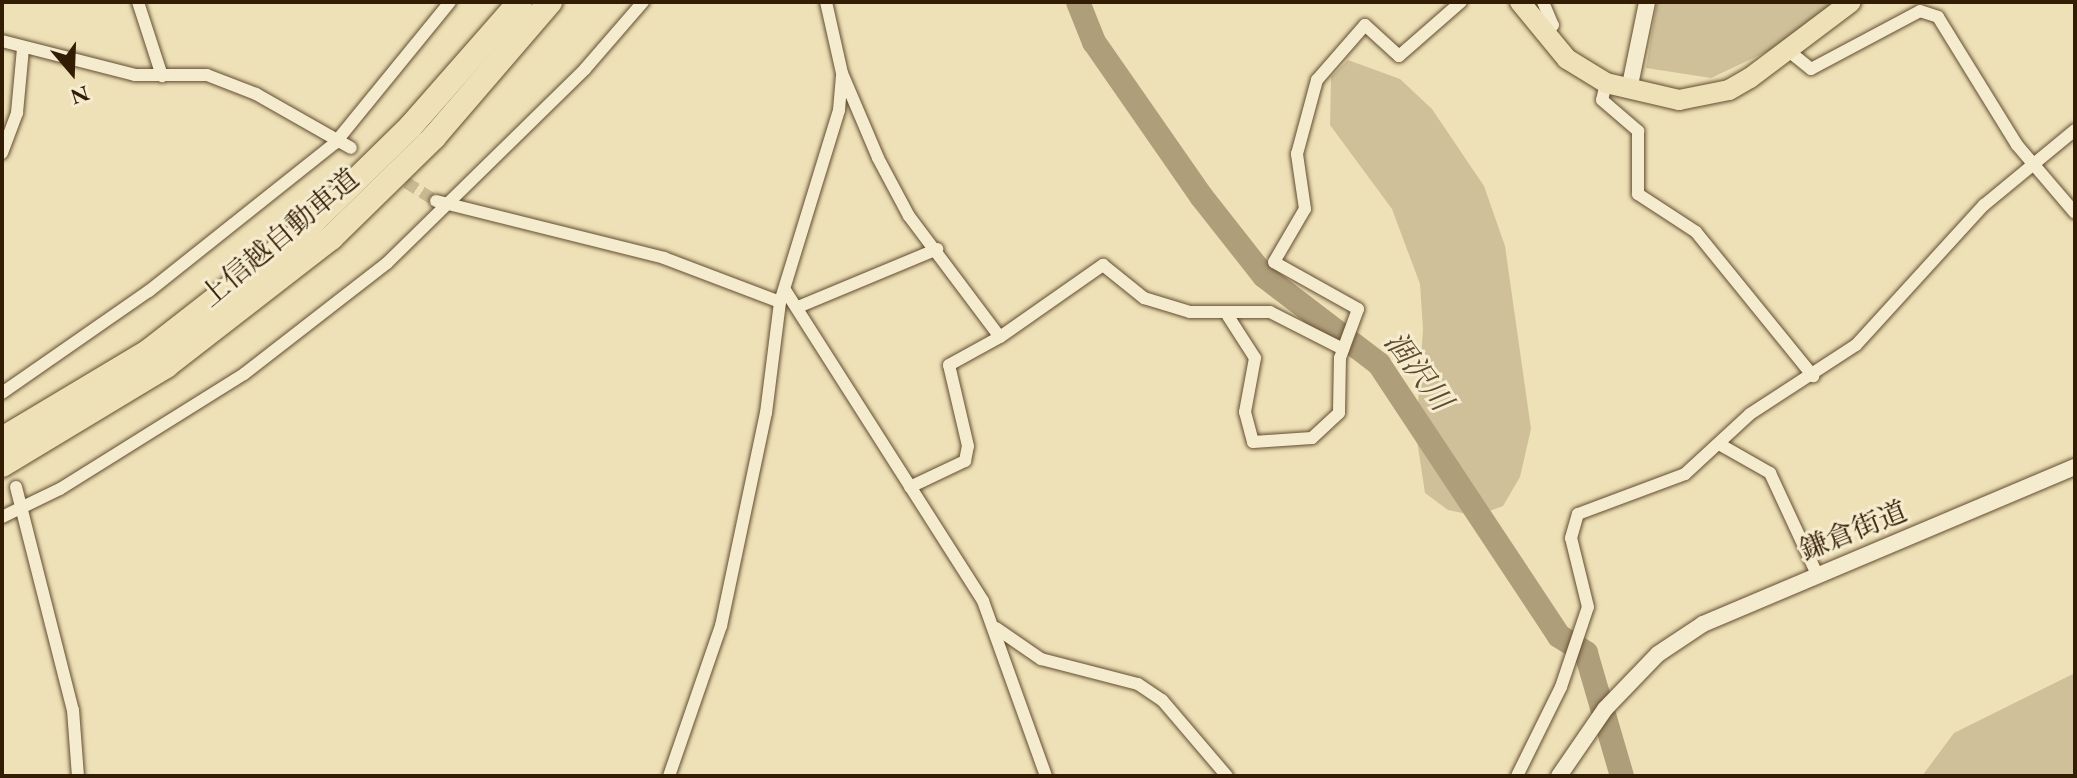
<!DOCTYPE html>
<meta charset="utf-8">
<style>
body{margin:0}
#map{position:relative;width:2077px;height:778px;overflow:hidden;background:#efe1b7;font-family:"EB Garamond","Noto Serif JP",serif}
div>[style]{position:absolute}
.green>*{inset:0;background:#cfc099}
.river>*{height:24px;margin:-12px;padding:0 12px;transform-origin:12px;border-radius:12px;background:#af9e7a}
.minor-tunnel>*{height:12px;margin-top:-6px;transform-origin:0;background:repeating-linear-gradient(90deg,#c9ba93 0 12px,transparent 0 18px)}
.roads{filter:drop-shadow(0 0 2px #624d31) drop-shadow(0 0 2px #624d31)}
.minor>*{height:12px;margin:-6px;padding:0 6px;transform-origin:6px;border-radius:6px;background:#f5ecd0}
.tertiary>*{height:16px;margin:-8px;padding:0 8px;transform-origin:8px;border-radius:8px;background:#f5ecd0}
.primary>*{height:20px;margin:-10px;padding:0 10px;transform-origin:10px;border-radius:10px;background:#efe1b7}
.motorway>*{height:24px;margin:-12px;padding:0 12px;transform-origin:12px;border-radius:12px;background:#efe1b7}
span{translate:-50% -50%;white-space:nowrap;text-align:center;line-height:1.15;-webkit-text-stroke:6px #f5ecd0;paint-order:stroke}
.street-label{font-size:28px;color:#331c04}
.water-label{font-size:30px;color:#5e4a2d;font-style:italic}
.frame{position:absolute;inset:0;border:4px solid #331c04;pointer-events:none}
.north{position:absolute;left:32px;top:32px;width:80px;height:80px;-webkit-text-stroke:6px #f5ecd0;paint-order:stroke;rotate:161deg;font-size:22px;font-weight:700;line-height:32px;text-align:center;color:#331c04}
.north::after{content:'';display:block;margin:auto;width:28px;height:36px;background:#331c04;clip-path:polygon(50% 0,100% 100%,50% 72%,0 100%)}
</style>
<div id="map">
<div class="green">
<i style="clip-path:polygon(1657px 2px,1836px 2px,1783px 44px,1711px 78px,1646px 68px)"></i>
<i style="clip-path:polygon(1348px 60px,1400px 79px,1432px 109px,1484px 186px,1505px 246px,1531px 429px,1520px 477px,1503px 506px,1476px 516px,1448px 510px,1425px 493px,1416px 434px,1423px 329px,1420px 284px,1392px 209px,1330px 125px,1331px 77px)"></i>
<i style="clip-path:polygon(2075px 673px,2075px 776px,1922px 776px,1954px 733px)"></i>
</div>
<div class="river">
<i style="left:1078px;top:2px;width:43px;rotate:68.2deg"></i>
<i style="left:1094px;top:42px;width:188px;rotate:55.2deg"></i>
<i style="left:1201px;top:196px;width:102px;rotate:51.8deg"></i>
<i style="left:1264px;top:276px;width:145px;rotate:37.4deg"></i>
<i style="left:1379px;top:364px;width:326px;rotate:56.5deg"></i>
<i style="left:1559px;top:636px;width:32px;rotate:32deg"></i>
<i style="left:1586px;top:653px;width:128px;rotate:73.7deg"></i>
</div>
<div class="minor-tunnel">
<i style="left:391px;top:173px;width:53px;rotate:31.9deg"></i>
</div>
<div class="roads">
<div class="minor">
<i style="left:138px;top:2px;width:78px;rotate:72deg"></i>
<i style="left:826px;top:2px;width:73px;rotate:77.3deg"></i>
<i style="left:842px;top:73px;width:92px;rotate:67deg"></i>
<i style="left:878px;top:158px;width:66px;rotate:61.9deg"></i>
<i style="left:909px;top:216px;width:151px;rotate:53.1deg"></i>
<i style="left:1000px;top:337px;width:126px;rotate:-35deg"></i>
<i style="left:1103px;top:265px;width:53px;rotate:38.8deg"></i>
<i style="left:1144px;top:298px;width:48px;rotate:16.9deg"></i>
<i style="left:1190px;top:312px;width:80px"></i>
<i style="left:1270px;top:312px;width:82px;rotate:26.9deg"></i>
<i style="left:1543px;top:2px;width:25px;rotate:67deg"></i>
<i style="left:1553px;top:25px;width:14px;rotate:126deg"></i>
<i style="left:2px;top:41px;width:137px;rotate:14.3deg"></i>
<i style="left:135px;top:75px;width:72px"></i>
<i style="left:207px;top:75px;width:53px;rotate:21.2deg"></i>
<i style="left:256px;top:94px;width:109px;rotate:29.6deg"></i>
<i style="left:1790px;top:52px;width:27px;rotate:39deg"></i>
<i style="left:1811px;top:69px;width:123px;rotate:-28deg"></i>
<i style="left:1920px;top:11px;width:19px;rotate:18deg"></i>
<i style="left:1938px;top:17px;width:150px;rotate:58.3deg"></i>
<i style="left:2017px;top:145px;width:89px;rotate:49.5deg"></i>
<i style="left:1606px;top:83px;width:17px;rotate:103deg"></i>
<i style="left:1602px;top:100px;width:48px;rotate:40.7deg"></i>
<i style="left:1638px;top:131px;width:63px;rotate:90deg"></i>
<i style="left:1638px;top:194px;width:69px;rotate:33.2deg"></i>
<i style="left:1696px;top:232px;width:186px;rotate:50.9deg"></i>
<i style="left:2px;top:153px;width:43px;rotate:-69.4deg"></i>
<i style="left:17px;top:113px;width:65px;rotate:-84.7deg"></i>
<i style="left:436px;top:201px;width:235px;rotate:14deg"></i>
<i style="left:664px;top:258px;width:124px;rotate:20.8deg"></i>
<i style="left:785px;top:290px;width:369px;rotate:57.5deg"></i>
<i style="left:983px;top:601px;width:186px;rotate:70.2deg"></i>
<i style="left:798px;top:307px;width:151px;rotate:-22.6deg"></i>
<i style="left:1228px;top:316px;width:50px;rotate:57.3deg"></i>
<i style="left:1255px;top:358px;width:55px;rotate:100.5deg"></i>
<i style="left:1245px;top:412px;width:31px;rotate:75deg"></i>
<i style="left:1253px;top:442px;width:59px;rotate:-3.9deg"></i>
<i style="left:1312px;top:438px;width:37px;rotate:-43deg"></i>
<i style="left:1339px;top:413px;width:55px;rotate:-89deg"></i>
<i style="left:1340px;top:358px;width:52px;rotate:-69.8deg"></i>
<i style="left:1358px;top:309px;width:96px;rotate:-150.8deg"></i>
<i style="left:1274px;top:262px;width:61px;rotate:-59.7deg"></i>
<i style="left:1305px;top:209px;width:56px;rotate:-98.3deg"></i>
<i style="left:1297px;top:154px;width:77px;rotate:-74.9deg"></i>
<i style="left:1317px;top:80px;width:73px;rotate:-48.9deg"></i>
<i style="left:1365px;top:25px;width:46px;rotate:42.4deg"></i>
<i style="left:1399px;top:56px;width:82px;rotate:-41.1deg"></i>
<i style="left:2px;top:393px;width:179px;rotate:-34.8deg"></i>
<i style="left:149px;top:291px;width:238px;rotate:-38.5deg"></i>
<i style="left:335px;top:143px;width:182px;rotate:-50.8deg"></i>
<i style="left:1719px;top:444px;width:59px;rotate:29.6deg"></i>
<i style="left:1770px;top:473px;width:109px;rotate:65.1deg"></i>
<i style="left:16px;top:487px;width:230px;rotate:75.7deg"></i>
<i style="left:73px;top:710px;width:66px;rotate:85.7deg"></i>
<i style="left:910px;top:487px;width:61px;rotate:-25.3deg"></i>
<i style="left:965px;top:461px;width:15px;rotate:-79deg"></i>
<i style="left:968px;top:446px;width:83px;rotate:-103.2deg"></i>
<i style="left:949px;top:365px;width:58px;rotate:-28.8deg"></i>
<i style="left:2px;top:517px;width:64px;rotate:-25.8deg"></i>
<i style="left:60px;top:489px;width:217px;rotate:-32deg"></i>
<i style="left:244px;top:374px;width:181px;rotate:-37.8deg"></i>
<i style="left:387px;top:263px;width:277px;rotate:-44.4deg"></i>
<i style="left:585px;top:69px;width:89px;rotate:-49.1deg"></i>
<i style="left:996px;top:628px;width:55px;rotate:34.6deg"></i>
<i style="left:1041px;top:659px;width:100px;rotate:14.5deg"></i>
<i style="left:1138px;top:684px;width:29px;rotate:34deg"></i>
<i style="left:1162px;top:700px;width:100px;rotate:49.5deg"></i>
<i style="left:669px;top:776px;width:159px;rotate:-70.9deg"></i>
<i style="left:721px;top:626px;width:218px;rotate:-78.1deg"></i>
<i style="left:766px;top:413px;width:112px;rotate:-82.8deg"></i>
<i style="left:780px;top:302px;width:201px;rotate:-72.9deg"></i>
<i style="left:839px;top:110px;width:34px;rotate:-85deg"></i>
<i style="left:1517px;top:776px;width:99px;rotate:-63.7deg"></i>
<i style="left:1561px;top:687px;width:84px;rotate:-71.4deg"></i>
<i style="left:1588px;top:607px;width:71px;rotate:-103.8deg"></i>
<i style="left:1571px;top:538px;width:25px;rotate:-74deg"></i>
<i style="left:1578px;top:514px;width:114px;rotate:-20.5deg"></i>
<i style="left:1685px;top:474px;width:88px;rotate:-42.7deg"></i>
<i style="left:1750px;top:414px;width:126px;rotate:-33.1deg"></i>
<i style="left:1856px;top:345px;width:190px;rotate:-47.6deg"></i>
<i style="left:1984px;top:205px;width:118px;rotate:-39.5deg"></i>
</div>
<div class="tertiary">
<i style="left:1629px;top:90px;width:90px;rotate:-78.4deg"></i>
<i style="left:1559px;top:776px;width:81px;rotate:-55.5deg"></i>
<i style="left:1605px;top:709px;width:76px;rotate:-46.1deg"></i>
<i style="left:1658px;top:654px;width:54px;rotate:-33.7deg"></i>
<i style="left:1703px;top:624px;width:404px;rotate:-22.9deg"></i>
</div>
<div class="primary">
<i style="left:1520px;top:2px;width:74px;rotate:50.5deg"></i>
<i style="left:1567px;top:59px;width:46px;rotate:31.6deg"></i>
<i style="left:1606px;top:83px;width:75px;rotate:13.1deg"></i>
<i style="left:1679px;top:100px;width:51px;rotate:-11.3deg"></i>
<i style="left:1729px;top:90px;width:24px;rotate:-30deg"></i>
<i style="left:1750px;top:78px;width:126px;rotate:-37deg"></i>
</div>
<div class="motorway">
<i style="left:2px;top:439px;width:171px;rotate:-30.9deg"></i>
<i style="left:149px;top:351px;width:204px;rotate:-38deg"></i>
<i style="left:310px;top:225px;width:141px;rotate:-44.4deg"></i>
<i style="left:411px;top:126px;width:165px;rotate:-48.7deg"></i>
<i style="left:2px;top:465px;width:192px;rotate:-31.1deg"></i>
<i style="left:166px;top:366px;width:209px;rotate:-37.8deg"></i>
<i style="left:331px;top:238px;width:144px;rotate:-44.4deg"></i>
<i style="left:434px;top:137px;width:178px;rotate:-49.3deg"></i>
</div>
</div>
<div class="street-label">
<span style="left:279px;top:237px;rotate:-40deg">上信越自動車道</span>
<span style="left:1853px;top:530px;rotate:-22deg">鎌倉街道</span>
</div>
<div class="water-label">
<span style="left:1418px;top:371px;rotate:53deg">涸沢川</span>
</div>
<div class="frame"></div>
<div class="north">N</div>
</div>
